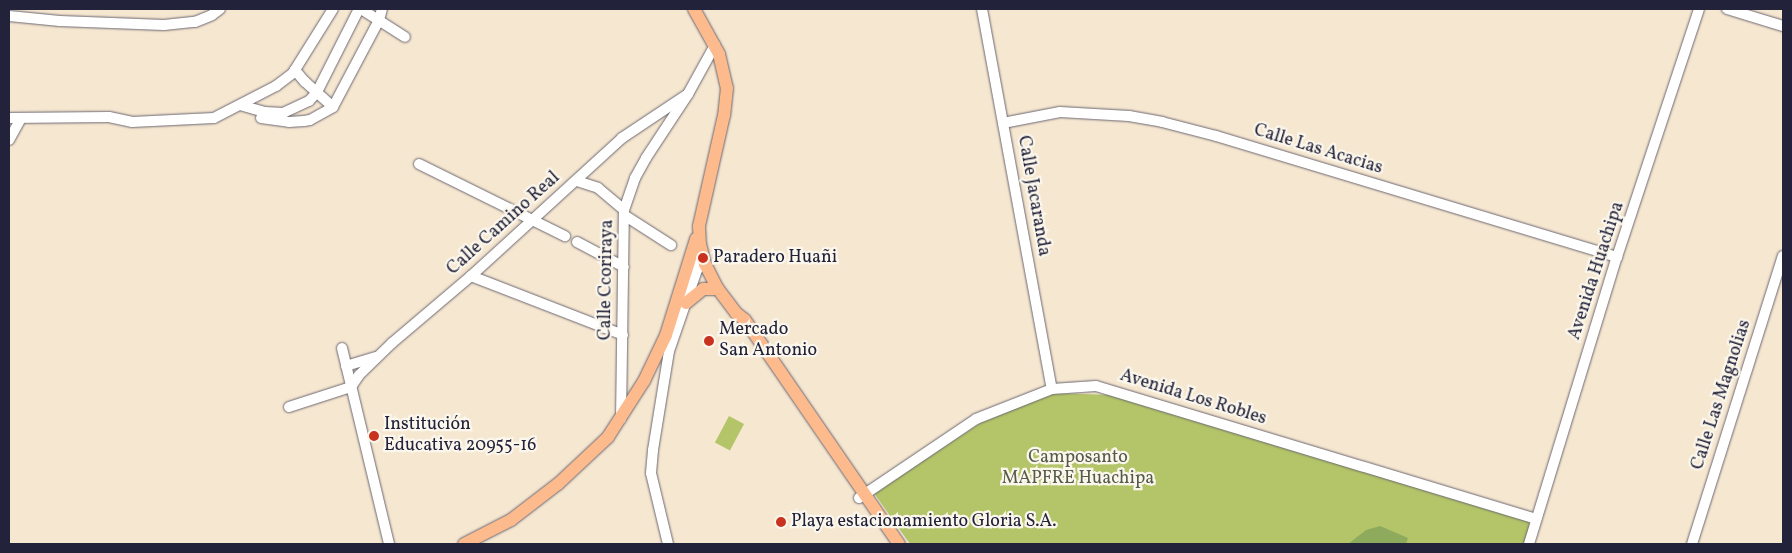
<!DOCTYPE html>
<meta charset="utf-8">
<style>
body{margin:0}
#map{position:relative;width:1792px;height:553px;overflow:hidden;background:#f6e7d1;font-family:Vollkorn,serif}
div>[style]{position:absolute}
.green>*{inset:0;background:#b3c568;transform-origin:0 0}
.forest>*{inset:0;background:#8eaa5c}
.roads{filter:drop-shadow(0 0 1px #6c6770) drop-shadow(0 0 1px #6c6770)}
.minor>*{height:10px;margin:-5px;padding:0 5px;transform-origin:5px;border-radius:5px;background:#fff}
.major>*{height:12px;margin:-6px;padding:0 6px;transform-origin:6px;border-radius:6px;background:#fcba8d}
.dots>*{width:14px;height:14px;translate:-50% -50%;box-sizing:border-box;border:2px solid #fbf7ec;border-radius:50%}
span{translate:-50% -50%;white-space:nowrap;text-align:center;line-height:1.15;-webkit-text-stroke:4.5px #fbf7ec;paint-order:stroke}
.street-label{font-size:18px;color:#22223b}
.poi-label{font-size:18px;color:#22223b}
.left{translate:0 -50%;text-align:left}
.park-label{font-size:18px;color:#555b4b}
.frame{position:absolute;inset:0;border:10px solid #22223b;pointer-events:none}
</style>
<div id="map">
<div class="green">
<i style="clip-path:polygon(1052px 393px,1113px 395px,1526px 518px,1531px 527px,1525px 544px,910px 544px,874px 493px,982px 422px)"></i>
<i style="left:729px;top:416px;width:17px;height:30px;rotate:28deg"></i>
</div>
<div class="forest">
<i style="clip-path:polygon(1380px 526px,1408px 538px,1406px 544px,1348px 544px,1366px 530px)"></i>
</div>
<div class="roads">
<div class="minor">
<i style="left:361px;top:9px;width:52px;rotate:32.5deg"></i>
<i style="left:982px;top:9px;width:386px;rotate:79.6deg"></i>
<i style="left:1727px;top:9px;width:59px;rotate:16.9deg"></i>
<i style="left:9px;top:16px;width:51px;rotate:5.6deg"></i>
<i style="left:60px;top:21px;width:104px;rotate:2.2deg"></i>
<i style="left:164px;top:25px;width:31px;rotate:-6deg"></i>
<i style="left:195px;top:22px;width:18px;rotate:-22deg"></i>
<i style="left:212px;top:15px;width:10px;rotate:-37deg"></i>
<i style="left:240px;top:105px;width:26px;rotate:16deg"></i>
<i style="left:265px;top:112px;width:18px;rotate:3deg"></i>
<i style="left:283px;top:113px;width:29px;rotate:-25deg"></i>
<i style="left:309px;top:101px;width:12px;rotate:-48deg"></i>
<i style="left:317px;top:92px;width:93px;rotate:-63.2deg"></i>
<i style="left:333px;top:107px;width:98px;rotate:-62.1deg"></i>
<i style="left:379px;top:20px;width:11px;rotate:-75deg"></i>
<i style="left:9px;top:118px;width:100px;rotate:-0.6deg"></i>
<i style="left:109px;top:117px;width:24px;rotate:12deg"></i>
<i style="left:132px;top:122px;width:82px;rotate:-2.8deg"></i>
<i style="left:214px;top:118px;width:70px;rotate:-27.3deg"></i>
<i style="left:276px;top:86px;width:21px;rotate:-37deg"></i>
<i style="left:293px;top:73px;width:75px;rotate:-58deg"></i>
<i style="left:261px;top:118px;width:28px;rotate:8deg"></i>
<i style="left:289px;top:122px;width:15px;rotate:-4deg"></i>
<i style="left:304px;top:121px;width:6px;rotate:-9deg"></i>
<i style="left:310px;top:120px;width:26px;rotate:-29deg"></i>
<i style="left:333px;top:107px;width:38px;rotate:-138deg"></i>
<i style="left:305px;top:82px;width:16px;rotate:-130deg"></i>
<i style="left:1003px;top:123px;width:58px;rotate:-10.9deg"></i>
<i style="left:1060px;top:112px;width:69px;rotate:3.3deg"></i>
<i style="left:1129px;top:116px;width:34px;rotate:10deg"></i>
<i style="left:1162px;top:122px;width:56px;rotate:14.5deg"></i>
<i style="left:1216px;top:136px;width:419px;rotate:16.8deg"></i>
<i style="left:9px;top:140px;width:25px;rotate:-61deg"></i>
<i style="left:419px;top:164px;width:163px;rotate:26.3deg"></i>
<i style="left:577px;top:181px;width:22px;rotate:18deg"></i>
<i style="left:598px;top:188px;width:34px;rotate:40deg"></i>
<i style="left:624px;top:215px;width:56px;rotate:32.6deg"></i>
<i style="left:577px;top:242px;width:53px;rotate:28deg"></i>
<i style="left:471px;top:276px;width:163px;rotate:21.2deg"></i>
<i style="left:342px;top:348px;width:202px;rotate:76.5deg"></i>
<i style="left:346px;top:366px;width:31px;rotate:-17deg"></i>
<i style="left:289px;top:407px;width:65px;rotate:-17.9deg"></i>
<i style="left:351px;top:387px;width:14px;rotate:-56deg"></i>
<i style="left:359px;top:375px;width:46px;rotate:-44.1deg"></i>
<i style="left:392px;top:343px;width:104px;rotate:-40.3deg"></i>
<i style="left:471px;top:276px;width:205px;rotate:-42.4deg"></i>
<i style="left:622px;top:138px;width:79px;rotate:-33.7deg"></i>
<i style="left:621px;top:419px;width:209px;rotate:-89.2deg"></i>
<i style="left:624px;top:210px;width:34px;rotate:-71deg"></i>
<i style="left:635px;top:178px;width:23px;rotate:-61deg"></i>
<i style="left:646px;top:158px;width:77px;rotate:-56.7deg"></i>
<i style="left:688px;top:94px;width:56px;rotate:-61.1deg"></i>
<i style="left:859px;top:498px;width:141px;rotate:-34deg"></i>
<i style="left:976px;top:419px;width:82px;rotate:-21.5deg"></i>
<i style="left:1052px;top:389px;width:44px;rotate:-3.9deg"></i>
<i style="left:1096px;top:386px;width:460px;rotate:16.8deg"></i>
<i style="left:668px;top:544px;width:73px;rotate:-103.5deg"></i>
<i style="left:651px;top:473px;width:23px;rotate:-85deg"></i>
<i style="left:653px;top:450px;width:100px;rotate:-80.8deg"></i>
<i style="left:669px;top:351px;width:86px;rotate:-70.9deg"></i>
<i style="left:697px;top:270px;width:19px;rotate:-78deg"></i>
<i style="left:1529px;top:544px;width:300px;rotate:-73deg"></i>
<i style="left:1617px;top:257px;width:261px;rotate:-71.7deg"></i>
<i style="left:1692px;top:544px;width:302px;rotate:-72.5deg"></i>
</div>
<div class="major">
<i style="left:694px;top:9px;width:51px;rotate:60.9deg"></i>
<i style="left:719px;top:54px;width:35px;rotate:77deg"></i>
<i style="left:727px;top:88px;width:27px;rotate:96deg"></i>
<i style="left:724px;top:115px;width:114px;rotate:102.7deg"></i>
<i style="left:699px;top:226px;width:18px;rotate:87deg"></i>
<i style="left:700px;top:244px;width:21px;rotate:76deg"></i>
<i style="left:705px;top:264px;width:28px;rotate:63deg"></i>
<i style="left:718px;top:289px;width:30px;rotate:53deg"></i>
<i style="left:736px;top:313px;width:11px;rotate:38deg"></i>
<i style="left:745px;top:320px;width:272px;rotate:55.5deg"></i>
<i style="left:686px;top:303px;width:22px;rotate:-39deg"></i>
<i style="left:703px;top:289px;width:15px"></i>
<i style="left:464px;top:544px;width:53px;rotate:-27.1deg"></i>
<i style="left:511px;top:520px;width:59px;rotate:-37.5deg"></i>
<i style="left:558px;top:484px;width:69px;rotate:-43.2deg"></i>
<i style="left:608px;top:437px;width:67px;rotate:-57.3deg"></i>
<i style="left:644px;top:381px;width:51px;rotate:-64.4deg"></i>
<i style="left:666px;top:335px;width:101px;rotate:-72.6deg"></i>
</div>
</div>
<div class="dots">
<i style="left:703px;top:258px;background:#c8321e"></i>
<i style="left:709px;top:341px;background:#c8321e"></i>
<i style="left:374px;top:436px;background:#c8321e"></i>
<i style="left:781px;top:522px;background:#c8321e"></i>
</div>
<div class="street-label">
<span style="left:1318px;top:150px;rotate:17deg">Calle Las Acacias</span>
<span style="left:1033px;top:196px;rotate:80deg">Calle Jacaranda</span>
<span style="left:504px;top:224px;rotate:-42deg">Calle Camino Real</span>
<span style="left:1597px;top:271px;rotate:-72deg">Avenida Huachipa</span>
<span style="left:607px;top:280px;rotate:-89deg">Calle Ccoriraya</span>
<span style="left:1722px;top:395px;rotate:-72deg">Calle Las Magnolias</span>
<span style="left:1193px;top:398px;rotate:17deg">Avenida Los Robles</span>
</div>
<div class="poi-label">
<span class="left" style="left:713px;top:258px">Paradero Huañi</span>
<span class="left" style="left:719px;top:341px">Mercado<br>San Antonio</span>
<span class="left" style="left:384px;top:436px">Institución<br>Educativa 20955-16</span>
<span class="left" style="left:791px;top:522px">Playa estacionamiento Gloria S.A.</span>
</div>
<div class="park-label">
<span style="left:1078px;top:469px">Camposanto<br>MAPFRE Huachipa</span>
</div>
<div class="frame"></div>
</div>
